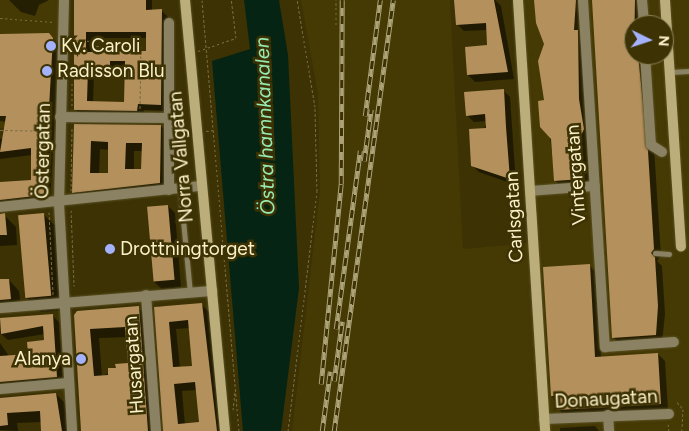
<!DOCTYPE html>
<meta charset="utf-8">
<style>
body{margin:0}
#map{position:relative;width:689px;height:431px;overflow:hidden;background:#3c3204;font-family:Figtree,sans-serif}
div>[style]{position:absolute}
.built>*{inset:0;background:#453904}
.water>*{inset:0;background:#062413}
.shadow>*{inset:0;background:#0007}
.building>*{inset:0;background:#b4905c;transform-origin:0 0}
.path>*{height:1px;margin-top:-0.5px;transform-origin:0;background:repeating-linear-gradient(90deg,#776d41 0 2.5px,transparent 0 5px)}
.roads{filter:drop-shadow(0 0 1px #5b5124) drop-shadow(0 0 1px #5b5124)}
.lane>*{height:5px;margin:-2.5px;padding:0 2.5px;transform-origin:2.5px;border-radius:2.5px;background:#8a8262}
.street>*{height:10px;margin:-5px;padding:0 5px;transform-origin:5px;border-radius:5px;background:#8a8262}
.secondary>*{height:10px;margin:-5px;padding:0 5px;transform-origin:5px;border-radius:5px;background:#bbae7a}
.rail>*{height:4.5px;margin-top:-2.25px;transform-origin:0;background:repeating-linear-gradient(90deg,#3c3204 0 8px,#ada379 0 16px);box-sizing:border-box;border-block:1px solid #ada379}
.dots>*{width:14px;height:14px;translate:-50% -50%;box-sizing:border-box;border:2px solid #3c3204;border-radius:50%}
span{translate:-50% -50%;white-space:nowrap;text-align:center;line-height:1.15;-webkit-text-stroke:5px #3c3204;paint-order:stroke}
.poi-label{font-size:19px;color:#fbf1ca}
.left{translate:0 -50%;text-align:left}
.right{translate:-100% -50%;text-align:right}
.street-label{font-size:19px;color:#fbf1ca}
.water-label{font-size:20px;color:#96eab4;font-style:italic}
.north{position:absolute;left:624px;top:15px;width:50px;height:50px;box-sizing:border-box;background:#3c3204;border:1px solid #887e53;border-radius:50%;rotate:94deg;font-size:14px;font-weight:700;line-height:20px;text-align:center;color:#fbf1ca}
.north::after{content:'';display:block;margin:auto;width:18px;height:22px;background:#a4b2fc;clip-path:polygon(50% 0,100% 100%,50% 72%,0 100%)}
</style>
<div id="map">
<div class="built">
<i style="clip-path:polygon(0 0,58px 0,57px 119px,49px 130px,0 128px)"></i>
<i style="clip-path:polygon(evenodd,301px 0,450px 0,463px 249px,531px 243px,518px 0,689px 0,689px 431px,292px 431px,320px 191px,318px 94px,301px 0,634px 25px,664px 25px,664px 55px,634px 55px,634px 25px)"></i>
</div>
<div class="water">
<i style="clip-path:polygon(244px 0,279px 0,288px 55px,299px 288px,281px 431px,243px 431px,212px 61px,250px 49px)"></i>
</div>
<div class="shadow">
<i style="clip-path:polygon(49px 0,39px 5px,35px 16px,21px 12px,9px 0)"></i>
<i style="clip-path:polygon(evenodd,75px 0,152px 0,152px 11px,162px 11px,168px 17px,167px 111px,144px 110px,144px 117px,82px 116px,76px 110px,75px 0,92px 38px,147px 38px,147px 53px,92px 54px,92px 38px,75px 0,116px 67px,126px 67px,125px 103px,93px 103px,94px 75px,116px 75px,116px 67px)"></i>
<i style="clip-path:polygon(479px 0,495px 0,501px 6px,514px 79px,475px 82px,468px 75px,488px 46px,487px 30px,464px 31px,457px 24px)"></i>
<i style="clip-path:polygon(535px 0,583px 0,591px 137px,587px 146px,589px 186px,562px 187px,555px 180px,546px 101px,546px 44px)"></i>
<i style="clip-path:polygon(593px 0,644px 0,646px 25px,634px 25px,634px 55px,648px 55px,661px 256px,657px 261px,662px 266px,665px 314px,662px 342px,620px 344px,613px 337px)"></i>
<i style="clip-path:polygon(0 34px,49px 34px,59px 46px,50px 202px,0 206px,0 183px,32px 181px,32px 155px,0 159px,0 139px,7px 138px,7px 122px,0 121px)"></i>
<i style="clip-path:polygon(503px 90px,510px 97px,516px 185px,479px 172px,472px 165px,487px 121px,474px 122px,467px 115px)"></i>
<i style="clip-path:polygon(evenodd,75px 125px,161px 126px,170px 135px,169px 192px,82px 201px,73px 192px,75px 125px,100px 149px,109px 150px,110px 174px,99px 175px,100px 149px,75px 125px,134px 151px,143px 151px,143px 170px,134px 170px,134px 151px)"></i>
<i style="clip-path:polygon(168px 206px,175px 213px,181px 287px,162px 289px,154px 282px)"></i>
<i style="clip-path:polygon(44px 215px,59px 229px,65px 310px,41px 312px,27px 298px)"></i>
<i style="clip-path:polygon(5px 216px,16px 227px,17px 245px,0 246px,0 217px)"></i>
<i style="clip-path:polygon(589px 265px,596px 273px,601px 357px,658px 354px,665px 361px,668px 410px,566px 417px,558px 409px,552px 396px)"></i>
<i style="clip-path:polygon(9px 280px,19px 291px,21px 309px,0 311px,0 281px)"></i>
<i style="clip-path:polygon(evenodd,158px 306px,203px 306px,211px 314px,220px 431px,164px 431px,158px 306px,190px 328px,194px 367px,180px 368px,176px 329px,190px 328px,158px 306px,197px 390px,200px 423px,185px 425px,182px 391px,197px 390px)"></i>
<i style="clip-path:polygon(evenodd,138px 308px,148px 317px,156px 431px,84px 431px,75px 316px,138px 308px,127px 337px,129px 364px,102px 376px,99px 338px,127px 337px)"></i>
<i style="clip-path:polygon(52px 315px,59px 322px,63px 384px,0 389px,0 343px,9px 356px,29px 355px,45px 341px,45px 334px,8px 340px,0 333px,0 319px)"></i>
<i style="clip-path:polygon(56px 394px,67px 405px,69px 431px,42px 431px,42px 422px,17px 423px,18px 431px,0 430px,0 400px)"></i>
<i style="clip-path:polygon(595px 426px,599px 431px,560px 431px,560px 428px)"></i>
</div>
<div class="building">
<i style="clip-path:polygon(evenodd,74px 0,146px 0,146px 10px,162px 9px,161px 105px,138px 104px,137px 111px,74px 110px,74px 0,86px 32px,146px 32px,146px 51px,86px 52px,86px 32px,74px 0,110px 61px,125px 61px,124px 102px,87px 101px,88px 69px,110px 69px,110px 61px)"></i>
<i style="clip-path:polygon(454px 0,494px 0,508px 72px,467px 75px,465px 47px,487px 45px,486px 23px,456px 25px)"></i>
<i style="clip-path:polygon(534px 0,576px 0,574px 30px,578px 30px,579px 99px,584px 129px,580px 138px,582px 179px,554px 181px,551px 139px,540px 127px,538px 101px,544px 100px,538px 61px,544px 44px,536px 23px)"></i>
<i style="clip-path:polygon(592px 0,635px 0,634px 55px,638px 55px,648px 151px,654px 249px,651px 253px,655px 257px,658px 306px,656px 335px,612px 338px)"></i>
<i style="clip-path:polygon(49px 33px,53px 38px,44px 195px,0 200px,0 182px,31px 180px,31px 148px,0 152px,6px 116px,0 116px,0 34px)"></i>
<i style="clip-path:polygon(504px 89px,506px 127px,510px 179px,471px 166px,469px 129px,486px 128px,485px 114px,466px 116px,464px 92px)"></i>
<i style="clip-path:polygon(evenodd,74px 124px,161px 125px,160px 183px,72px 193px,74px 124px,91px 141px,108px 142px,108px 173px,90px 173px,91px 141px,74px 124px,126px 143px,142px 143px,141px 169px,125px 169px,126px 143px)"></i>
<i style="left:168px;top:205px;width:75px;height:21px;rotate:85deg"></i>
<i style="clip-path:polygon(5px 213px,7px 235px,0 235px,0 214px)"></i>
<i style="left:44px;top:213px;width:83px;height:26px;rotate:85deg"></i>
<i style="clip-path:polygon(590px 264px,595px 357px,658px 353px,661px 404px,557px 410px,556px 396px,551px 396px,543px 267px)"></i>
<i style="clip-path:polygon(0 279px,9px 279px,11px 299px,0 300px)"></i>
<i style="clip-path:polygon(evenodd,202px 303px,217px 431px,163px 431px,154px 307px,202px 303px,188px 320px,192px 366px,173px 367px,169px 322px,188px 320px,202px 303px,195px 382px,199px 422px,178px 424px,174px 384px,195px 382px)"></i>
<i style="clip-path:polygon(evenodd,139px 306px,148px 431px,81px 431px,74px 315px,77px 311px,139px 306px,125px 327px,128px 363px,115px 364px,116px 368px,108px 368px,108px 375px,94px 376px,90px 329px,125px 327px)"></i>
<i style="clip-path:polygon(53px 314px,57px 377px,0 382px,0 356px,28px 354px,27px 342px,44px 340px,43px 326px,1px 334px,0 318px)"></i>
<i style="clip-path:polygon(56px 393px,62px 431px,41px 431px,40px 411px,7px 413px,8px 425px,0 426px,0 398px)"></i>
</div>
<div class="path">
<i style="left:202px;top:0;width:433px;rotate:85.1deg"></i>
<i style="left:0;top:18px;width:54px;rotate:4.2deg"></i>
<i style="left:336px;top:25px;width:25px;rotate:-90deg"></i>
<i style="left:72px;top:40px;width:19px;rotate:3deg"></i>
<i style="left:91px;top:41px;width:5px;rotate:90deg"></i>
<i style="left:91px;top:46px;width:50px"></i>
<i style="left:141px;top:46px;width:63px;rotate:90.9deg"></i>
<i style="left:198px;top:51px;width:40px;rotate:-18.9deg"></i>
<i style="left:236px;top:38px;width:38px;rotate:-97deg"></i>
<i style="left:72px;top:83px;width:26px;rotate:90deg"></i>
<i style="left:0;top:130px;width:52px;rotate:1.1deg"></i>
<i style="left:206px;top:131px;width:9px;rotate:-6deg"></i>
<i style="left:71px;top:191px;width:63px;rotate:-89.1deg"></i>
<i style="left:71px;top:210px;width:76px;rotate:87.7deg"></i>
<i style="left:49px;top:212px;width:83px;rotate:87.2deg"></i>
<i style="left:677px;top:402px;width:9px;rotate:49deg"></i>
<i style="left:683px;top:409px;width:22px;rotate:93deg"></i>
<i style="left:233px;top:410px;width:18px;rotate:-84deg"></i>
<i style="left:668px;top:424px;width:7px;rotate:82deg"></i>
<i style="left:288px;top:431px;width:242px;rotate:-83.1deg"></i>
<i style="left:317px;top:191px;width:84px;rotate:-91.4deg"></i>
<i style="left:315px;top:107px;width:109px;rotate:-99.5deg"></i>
</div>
<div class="roads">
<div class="lane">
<i style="left:670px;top:72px;width:19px;rotate:-3deg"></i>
<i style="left:180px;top:189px;width:103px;rotate:84.5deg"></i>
<i style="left:655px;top:253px;width:14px;rotate:4deg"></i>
</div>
<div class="street">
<i style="left:64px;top:0;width:204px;rotate:91.4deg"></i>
<i style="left:59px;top:204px;width:227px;rotate:86.7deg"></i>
<i style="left:583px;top:0;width:348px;rotate:86.4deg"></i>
<i style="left:605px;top:347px;width:69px;rotate:-4.1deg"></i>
<i style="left:642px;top:0;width:25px;rotate:85deg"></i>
<i style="left:169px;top:23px;width:167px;rotate:90deg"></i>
<i style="left:645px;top:55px;width:90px;rotate:86.2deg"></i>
<i style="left:651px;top:145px;width:13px;rotate:32deg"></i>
<i style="left:60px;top:117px;width:108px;rotate:0.5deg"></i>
<i style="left:530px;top:191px;width:65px;rotate:-4.4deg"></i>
<i style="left:0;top:207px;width:202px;rotate:-6deg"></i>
<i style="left:146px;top:295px;width:136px;rotate:85.8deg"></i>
<i style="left:0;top:308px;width:213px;rotate:-4.6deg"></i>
<i style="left:0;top:389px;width:69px;rotate:-5deg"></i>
<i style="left:608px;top:415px;width:16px;rotate:86deg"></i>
<i style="left:544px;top:419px;width:125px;rotate:-2.3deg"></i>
</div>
<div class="secondary">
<i style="left:185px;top:0;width:433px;rotate:84.7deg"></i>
<i style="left:518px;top:0;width:432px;rotate:86.4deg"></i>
<i style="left:665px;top:0;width:247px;rotate:86.3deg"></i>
</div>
</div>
<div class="rail">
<i style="left:365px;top:116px;width:117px;rotate:-82.6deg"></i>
<i style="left:364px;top:161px;width:52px;rotate:-82.3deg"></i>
<i style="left:336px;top:329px;width:180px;rotate:-82.3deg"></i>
<i style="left:334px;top:381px;width:60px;rotate:-82.3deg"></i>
<i style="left:321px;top:384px;width:201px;rotate:-84.3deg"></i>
<i style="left:341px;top:184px;width:184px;rotate:-89.7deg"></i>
<i style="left:322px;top:431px;width:60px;rotate:-82.3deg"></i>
<i style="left:334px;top:431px;width:435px;rotate:-82.2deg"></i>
</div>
<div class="dots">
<i style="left:51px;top:46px;background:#a4b2fc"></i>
<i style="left:47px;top:71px;background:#a4b2fc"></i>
<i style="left:110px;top:249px;background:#a4b2fc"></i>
<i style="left:81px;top:359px;background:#a4b2fc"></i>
</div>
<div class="poi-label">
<span class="left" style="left:61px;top:46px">Kv. Caroli</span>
<span class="left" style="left:57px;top:71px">Radisson Blu</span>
<span class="left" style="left:120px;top:249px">Drottningtorget</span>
<span class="right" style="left:71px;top:359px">Alanya</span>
</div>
<div class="street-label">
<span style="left:43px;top:151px;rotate:-89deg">Östergatan</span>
<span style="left:181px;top:157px;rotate:-95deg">Norra Vallgatan</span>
<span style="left:576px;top:175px;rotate:-94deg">Vintergatan</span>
<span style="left:514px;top:217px;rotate:-93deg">Carlsgatan</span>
<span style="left:134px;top:365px;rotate:-94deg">Husargatan</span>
<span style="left:606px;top:399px;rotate:-3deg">Donaugatan</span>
</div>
<div class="water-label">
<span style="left:265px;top:126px;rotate:-92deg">Östra hamnkanalen</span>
</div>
<div class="north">N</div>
</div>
